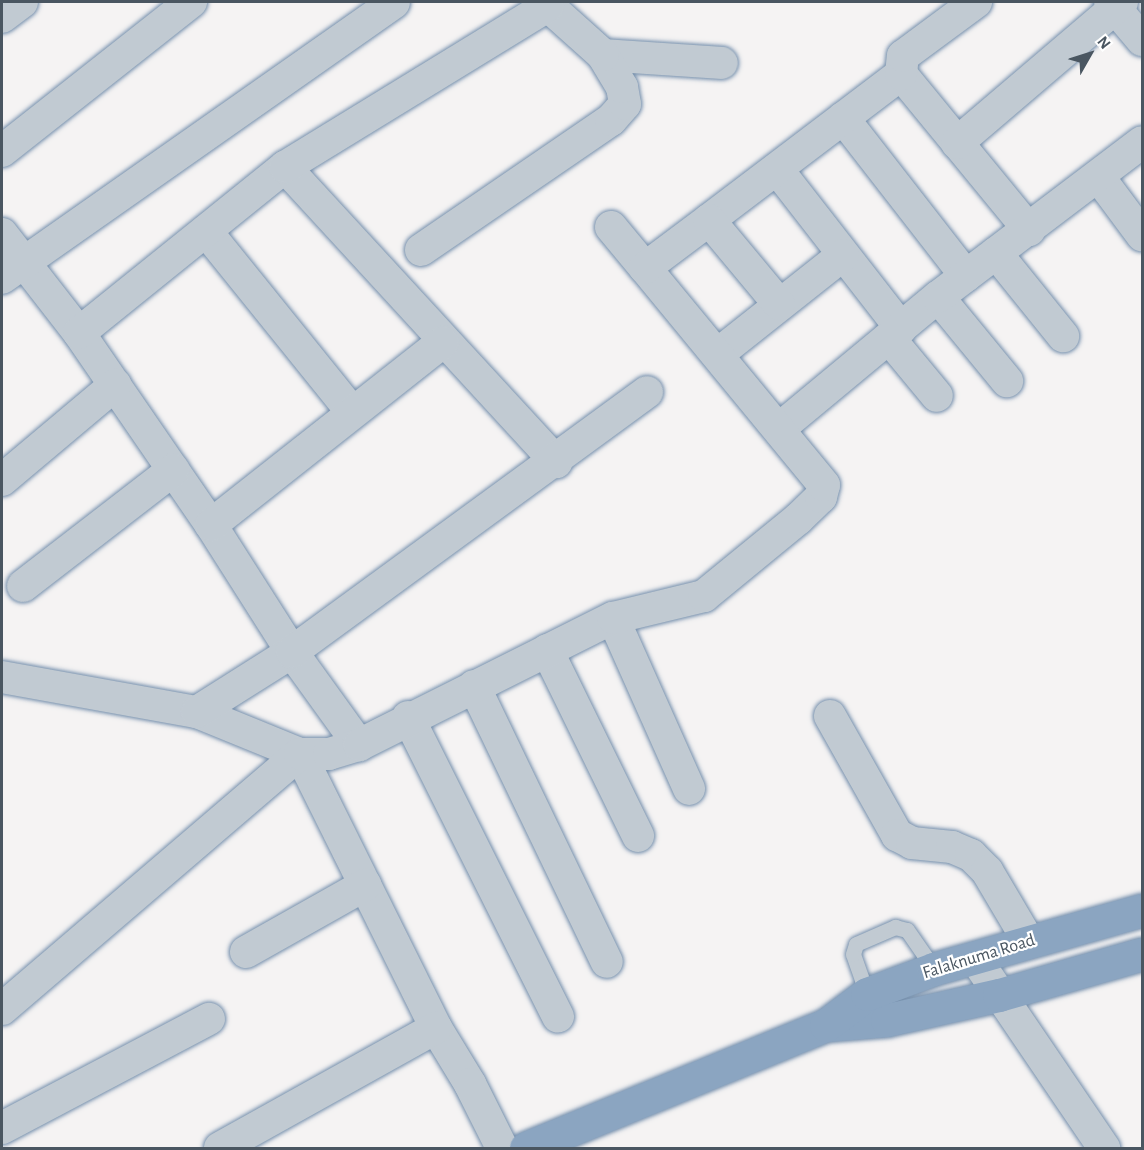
<!DOCTYPE html>
<style>
body{margin:0}
#map{position:relative;width:1144px;height:1150px;overflow:hidden;background:#f5f3f3;font-family:"Alegreya Sans",sans-serif}
div>[style]{position:absolute}
.roads{filter:drop-shadow(0 0 2px #7690ad) drop-shadow(0 0 2px #7690ad)}
.lane>*{height:15px;margin:-7.5px;padding:0 7.5px;transform-origin:7.5px;border-radius:7.5px;background:#c1cad2}
.street>*{height:32px;margin:-16px;padding:0 16px;transform-origin:16px;border-radius:16px;background:#c1cad2}
.highway>*{height:33px;margin:-16.5px;padding:0 16.5px;transform-origin:16.5px;border-radius:16.5px;background:#8ba5c1}
span{translate:-50% -50%;white-space:nowrap;text-align:center;line-height:1.15;-webkit-text-stroke:4.5px #fff;paint-order:stroke}
.street-label{font-size:18px;color:#4a5661}
.frame{position:absolute;inset:0;border:3px solid #4a5661;pointer-events:none}
.north{position:absolute;left:1060px;top:24px;width:60px;height:60px;-webkit-text-stroke:4px #fff;paint-order:stroke;rotate:51deg;font-size:16px;font-weight:700;line-height:24px;text-align:center;color:#4a5661}
.north::after{content:'';display:block;margin:auto;width:21px;height:27px;background:#4a5661;clip-path:polygon(50% 0,100% 100%,50% 72%,0 100%)}
</style>
<div id="map">
<div class="roads">
<div class="lane">
<i style="left:867px;top:994px;width:42px;rotate:-109.3deg"></i>
<i style="left:853px;top:954px;width:10px;rotate:-73deg"></i>
<i style="left:856px;top:944px;width:43px;rotate:-23.6deg"></i>
<i style="left:895px;top:927px;width:12px;rotate:14deg"></i>
<i style="left:907px;top:930px;width:47px;rotate:55.3deg"></i>
</div>
<div class="street">
<i style="left:1110px;top:2px;width:50px;rotate:49.9deg"></i>
<i style="left:2px;top:17px;width:25px;rotate:-37deg"></i>
<i style="left:603px;top:55px;width:119px;rotate:3.8deg"></i>
<i style="left:901px;top:74px;width:202px;rotate:50.6deg"></i>
<i style="left:843px;top:118px;width:200px;rotate:52.1deg"></i>
<i style="left:957px;top:143px;width:217px;rotate:-40.5deg"></i>
<i style="left:2px;top:151px;width:241px;rotate:-38.3deg"></i>
<i style="left:285px;top:167px;width:401px;rotate:47.4deg"></i>
<i style="left:777px;top:169px;width:202px;rotate:52.1deg"></i>
<i style="left:1098px;top:176px;width:74px;rotate:53.3deg"></i>
<i style="left:709px;top:220px;width:241px;rotate:-37.2deg"></i>
<i style="left:901px;top:74px;width:18px;rotate:-84deg"></i>
<i style="left:903px;top:56px;width:91px;rotate:-36.5deg"></i>
<i style="left:611px;top:227px;width:53px;rotate:50.3deg"></i>
<i style="left:206px;top:231px;width:231px;rotate:51.1deg"></i>
<i style="left:2px;top:234px;width:125px;rotate:52.1deg"></i>
<i style="left:79px;top:333px;width:233px;rotate:55.5deg"></i>
<i style="left:211px;top:525px;width:151px;rotate:57.5deg"></i>
<i style="left:292px;top:652px;width:115px;rotate:54.2deg"></i>
<i style="left:421px;top:250px;width:230px;rotate:-34.4deg"></i>
<i style="left:611px;top:120px;width:21px;rotate:-49deg"></i>
<i style="left:625px;top:104px;width:17px;rotate:-100deg"></i>
<i style="left:622px;top:87px;width:37px;rotate:-121deg"></i>
<i style="left:603px;top:55px;width:79px;rotate:-138.1deg"></i>
<i style="left:996px;top:253px;width:107px;rotate:51.1deg"></i>
<i style="left:2px;top:278px;width:479px;rotate:-35.1deg"></i>
<i style="left:938px;top:297px;width:109px;rotate:50.6deg"></i>
<i style="left:79px;top:333px;width:265px;rotate:-38.9deg"></i>
<i style="left:285px;top:167px;width:308px;rotate:-31.5deg"></i>
<i style="left:889px;top:338px;width:75px;rotate:50.4deg"></i>
<i style="left:718px;top:354px;width:159px;rotate:-38.4deg"></i>
<i style="left:780px;top:428px;width:205px;rotate:-39.7deg"></i>
<i style="left:938px;top:297px;width:256px;rotate:-37.2deg"></i>
<i style="left:2px;top:480px;width:148px;rotate:-40.1deg"></i>
<i style="left:211px;top:525px;width:295px;rotate:-38.3deg"></i>
<i style="left:23px;top:586px;width:190px;rotate:-37.7deg"></i>
<i style="left:613px;top:618px;width:187px;rotate:66deg"></i>
<i style="left:547px;top:650px;width:207px;rotate:63.9deg"></i>
<i style="left:2px;top:677px;width:198px;rotate:10.2deg"></i>
<i style="left:197px;top:712px;width:111px;rotate:22.2deg"></i>
<i style="left:300px;top:754px;width:306px;rotate:63.6deg"></i>
<i style="left:436px;top:1028px;width:66px;rotate:58.7deg"></i>
<i style="left:470px;top:1084px;width:72px;rotate:63.4deg"></i>
<i style="left:474px;top:686px;width:306px;rotate:64.3deg"></i>
<i style="left:197px;top:712px;width:112px;rotate:-32.3deg"></i>
<i style="left:292px;top:652px;width:440px;rotate:-36.2deg"></i>
<i style="left:830px;top:716px;width:137px;rotate:60.6deg"></i>
<i style="left:897px;top:835px;width:17px;rotate:28deg"></i>
<i style="left:912px;top:843px;width:40px;rotate:5.7deg"></i>
<i style="left:952px;top:847px;width:21px;rotate:23deg"></i>
<i style="left:971px;top:855px;width:23px;rotate:45deg"></i>
<i style="left:987px;top:871px;width:82px;rotate:59.4deg"></i>
<i style="left:408px;top:717px;width:335px;rotate:63.4deg"></i>
<i style="left:246px;top:952px;width:137px;rotate:-29.4deg"></i>
<i style="left:975px;top:958px;width:230px;rotate:55.8deg"></i>
<i style="left:2px;top:1009px;width:392px;rotate:-40.6deg"></i>
<i style="left:300px;top:754px;width:29px"></i>
<i style="left:329px;top:754px;width:31px;rotate:-17deg"></i>
<i style="left:359px;top:745px;width:284px;rotate:-26.6deg"></i>
<i style="left:613px;top:618px;width:94px;rotate:-13.6deg"></i>
<i style="left:704px;top:596px;width:122px;rotate:-39.3deg"></i>
<i style="left:798px;top:519px;width:32px;rotate:-44deg"></i>
<i style="left:821px;top:497px;width:12px;rotate:-76deg"></i>
<i style="left:824px;top:485px;width:281px;rotate:-129.5deg"></i>
<i style="left:645px;top:268px;width:80px;rotate:-36.9deg"></i>
<i style="left:709px;top:220px;width:109px;rotate:50.2deg"></i>
<i style="left:2px;top:1128px;width:234px;rotate:-27.8deg"></i>
<i style="left:220px;top:1148px;width:247px;rotate:-29.1deg"></i>
</div>
<div class="highway">
<i style="left:826px;top:1025px;width:61px;rotate:-4.7deg"></i>
<i style="left:887px;top:1020px;width:115px;rotate:-12.6deg"></i>
<i style="left:999px;top:995px;width:149px;rotate:-16deg"></i>
<i style="left:526px;top:1148px;width:324px;rotate:-22.3deg"></i>
<i style="left:826px;top:1025px;width:51px;rotate:-37.1deg"></i>
<i style="left:867px;top:994px;width:72px;rotate:-20.5deg"></i>
<i style="left:934px;top:969px;width:216px;rotate:-15.8deg"></i>
</div>
</div>
<div class="street-label">
<span style="left:979px;top:957px;rotate:-17deg">Falaknuma Road</span>
</div>
<div class="frame"></div>
<div class="north">N</div>
</div>
